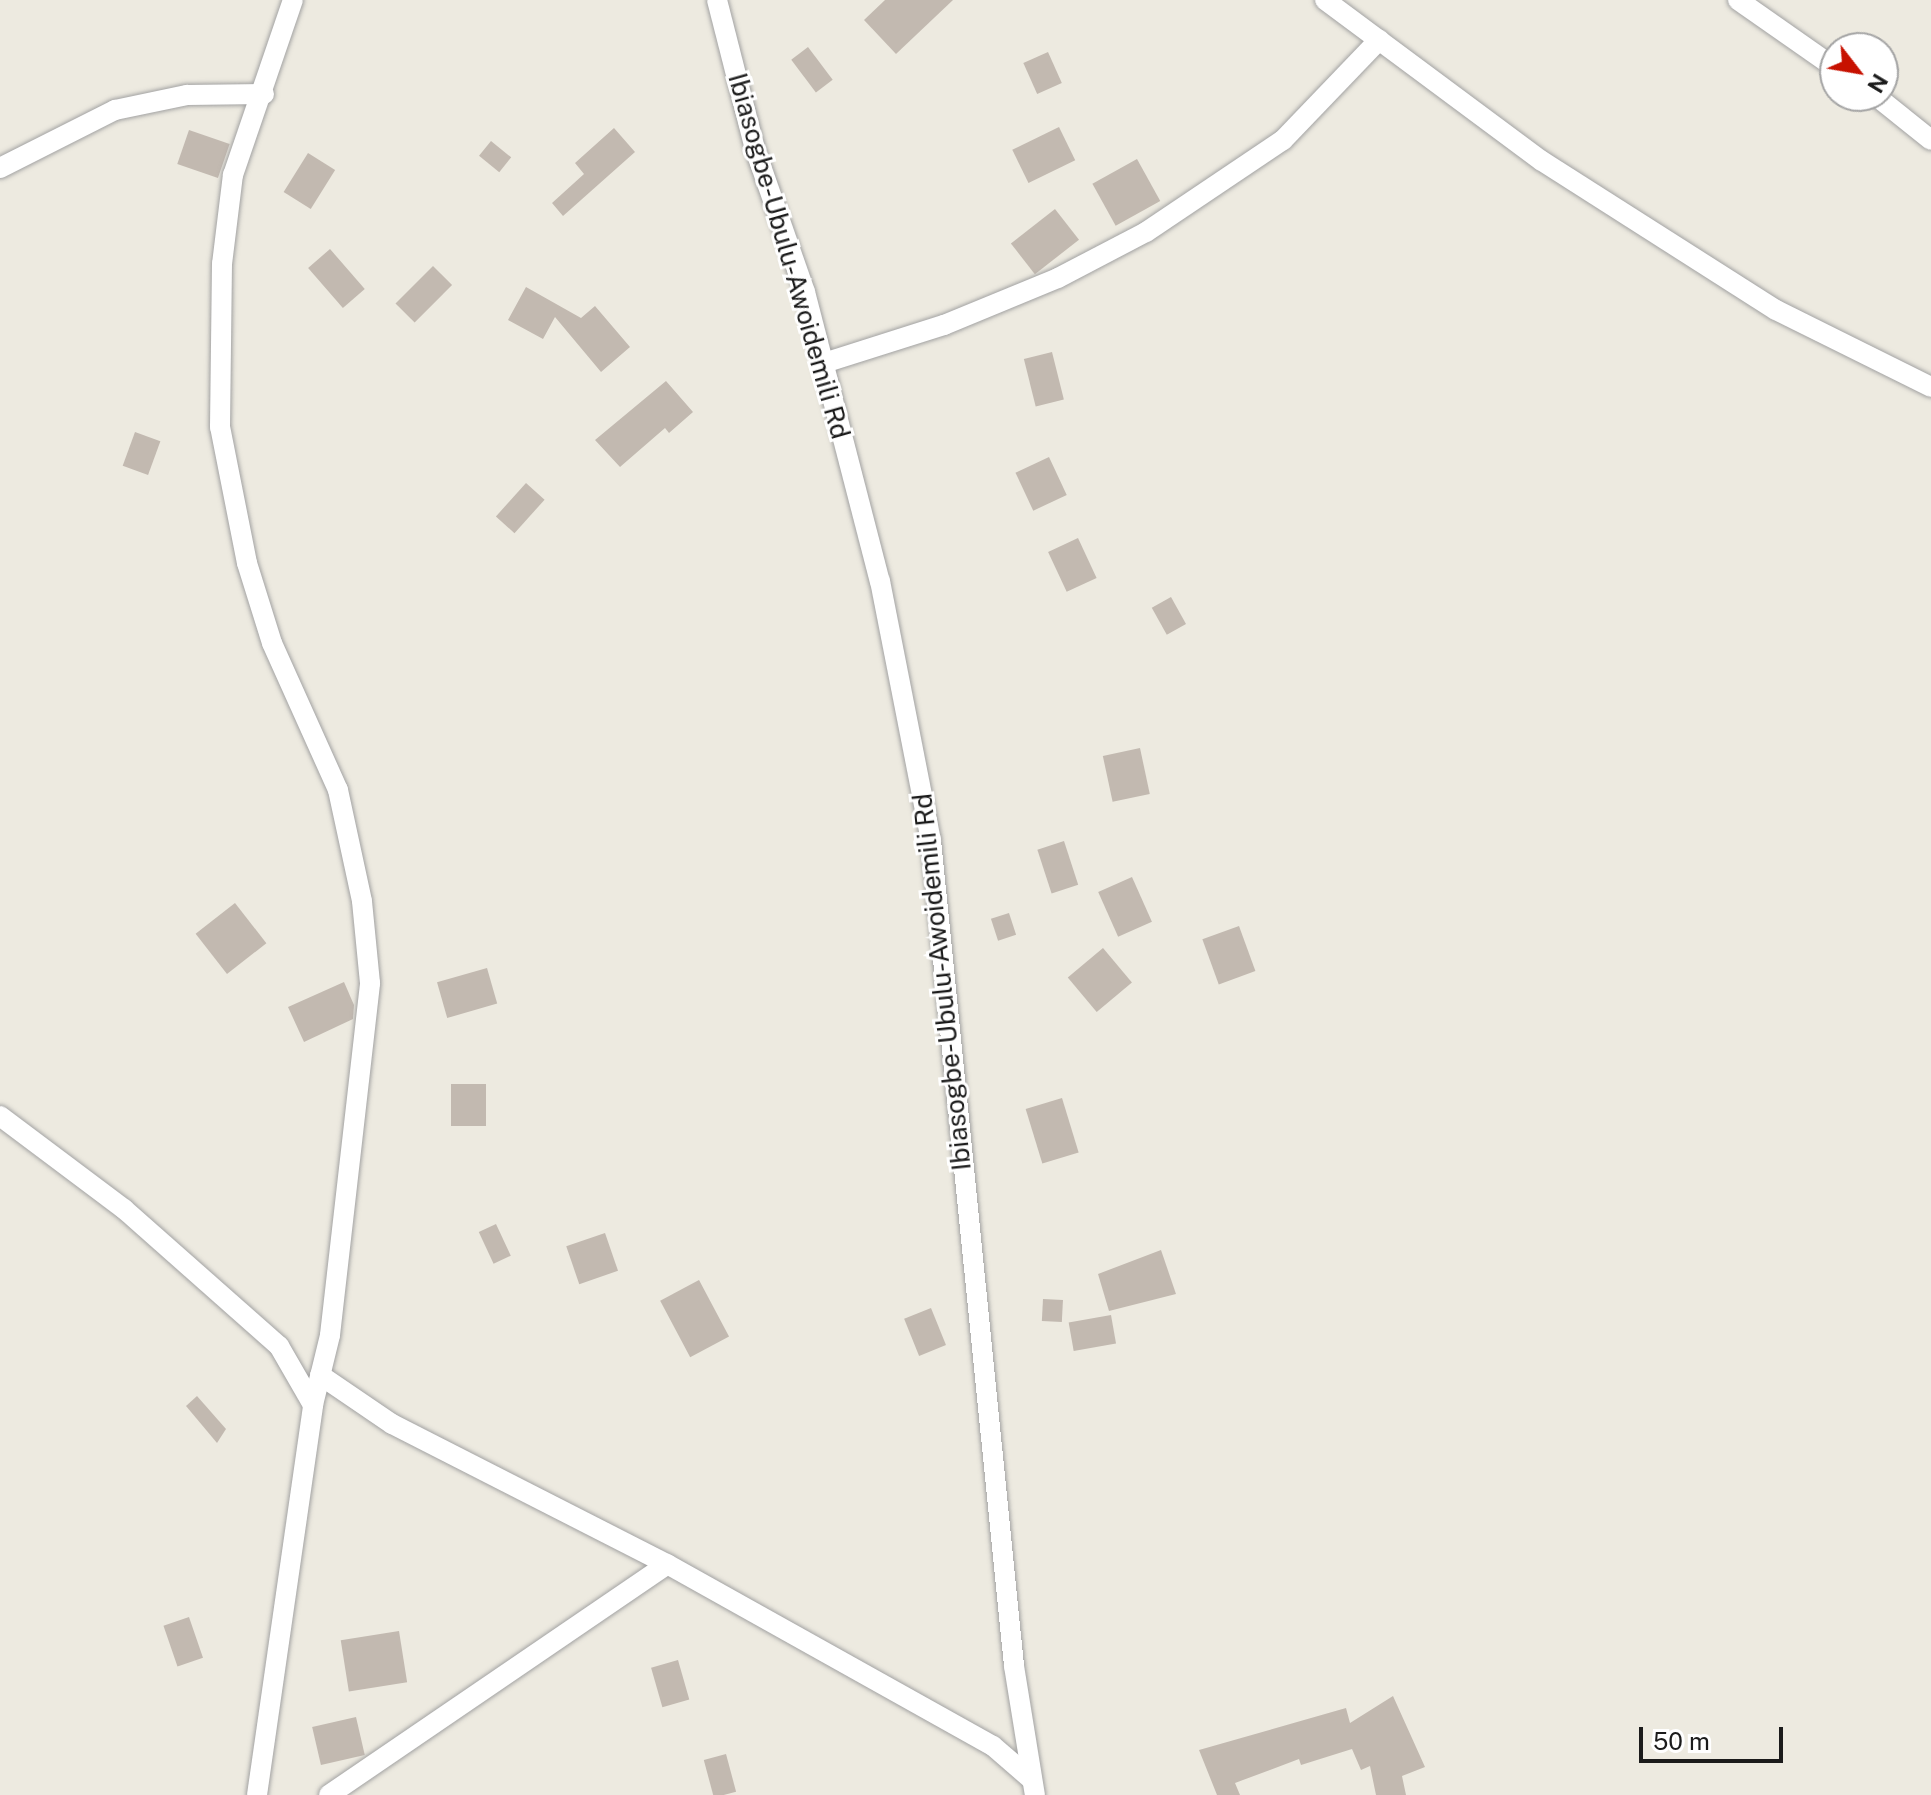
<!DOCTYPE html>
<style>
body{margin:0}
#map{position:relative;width:1931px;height:1795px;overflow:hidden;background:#edeae0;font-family:"Public Sans",sans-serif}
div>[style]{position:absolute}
.building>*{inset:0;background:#c2b9b0;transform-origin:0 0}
.roads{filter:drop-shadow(0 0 2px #a2a2a2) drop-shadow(0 0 2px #a2a2a2)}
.minor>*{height:20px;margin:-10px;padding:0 10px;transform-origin:10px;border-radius:10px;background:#fff}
span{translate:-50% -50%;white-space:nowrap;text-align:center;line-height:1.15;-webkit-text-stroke:6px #fff;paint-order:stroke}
.street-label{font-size:26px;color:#1b1b1b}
.north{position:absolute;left:1819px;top:32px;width:80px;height:80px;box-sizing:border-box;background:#fff;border:2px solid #a4a4a4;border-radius:50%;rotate:121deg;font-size:22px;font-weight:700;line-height:32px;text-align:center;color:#1b1b1b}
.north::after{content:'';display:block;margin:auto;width:28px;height:36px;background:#c71100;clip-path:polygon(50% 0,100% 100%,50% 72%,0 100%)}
.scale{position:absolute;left:1639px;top:1727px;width:144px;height:36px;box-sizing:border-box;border:4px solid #1b1b1b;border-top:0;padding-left:10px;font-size:24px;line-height:28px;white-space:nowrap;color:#1b1b1b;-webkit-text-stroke:6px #fff;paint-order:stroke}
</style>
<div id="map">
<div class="building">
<i style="clip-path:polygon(885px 0,953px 0,896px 54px,864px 20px)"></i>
<i style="left:808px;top:47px;width:41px;height:21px;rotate:53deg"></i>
<i style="left:1048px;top:52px;width:34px;height:27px;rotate:66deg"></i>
<i style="left:1059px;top:127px;width:37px;height:52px;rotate:64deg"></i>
<i style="clip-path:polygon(614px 128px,635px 152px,563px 216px,552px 203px,584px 174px,575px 163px)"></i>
<i style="left:189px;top:130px;width:43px;height:36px;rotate:19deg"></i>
<i style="left:491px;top:141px;width:26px;height:19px;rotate:39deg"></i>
<i style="left:308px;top:153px;width:32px;height:46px;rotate:32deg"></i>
<i style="left:1137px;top:159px;width:48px;height:51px;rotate:61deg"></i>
<i style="left:1055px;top:209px;width:39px;height:56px;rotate:52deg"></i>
<i style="left:330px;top:249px;width:53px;height:29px;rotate:49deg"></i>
<i style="left:433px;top:266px;width:27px;height:53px;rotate:45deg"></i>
<i style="clip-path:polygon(526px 287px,581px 318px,595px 306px,630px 347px,601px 372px,555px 317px,543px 339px,508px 320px)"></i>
<i style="left:1052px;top:352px;width:49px;height:29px;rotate:76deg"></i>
<i style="clip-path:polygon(666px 381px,693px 412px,669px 433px,665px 428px,620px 467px,595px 440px)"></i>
<i style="left:135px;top:432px;width:27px;height:36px;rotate:20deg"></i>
<i style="left:1049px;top:457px;width:42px;height:37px;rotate:65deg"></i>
<i style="left:526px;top:483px;width:25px;height:45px;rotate:42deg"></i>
<i style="left:1078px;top:538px;width:44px;height:33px;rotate:65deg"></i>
<i style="left:1171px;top:597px;width:31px;height:22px;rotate:61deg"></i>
<i style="left:1140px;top:748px;width:47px;height:38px;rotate:78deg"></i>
<i style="left:1064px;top:841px;width:46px;height:28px;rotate:72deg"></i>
<i style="left:1132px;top:877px;width:49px;height:37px;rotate:66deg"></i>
<i style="left:235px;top:903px;width:51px;height:50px;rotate:52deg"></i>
<i style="left:1009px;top:913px;width:23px;height:19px;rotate:72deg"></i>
<i style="left:1239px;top:926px;width:48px;height:39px;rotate:70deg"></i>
<i style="left:1103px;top:948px;width:45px;height:46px;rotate:50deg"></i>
<i style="left:487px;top:968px;width:37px;height:52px;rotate:74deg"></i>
<i style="clip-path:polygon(344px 982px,354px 1005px,353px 1019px,304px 1042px,288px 1007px)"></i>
<i style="left:451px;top:1084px;width:35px;height:42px"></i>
<i style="left:1062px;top:1098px;width:57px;height:38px;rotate:73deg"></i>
<i style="left:496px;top:1224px;width:35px;height:19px;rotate:65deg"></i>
<i style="left:605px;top:1233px;width:40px;height:41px;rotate:71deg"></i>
<i style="clip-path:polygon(1161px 1250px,1176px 1294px,1109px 1311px,1098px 1274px)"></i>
<i style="left:699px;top:1280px;width:64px;height:44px;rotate:62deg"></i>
<i style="left:1043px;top:1299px;width:20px;height:22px;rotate:3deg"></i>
<i style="left:931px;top:1308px;width:40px;height:29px;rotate:68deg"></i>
<i style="left:1111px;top:1315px;width:29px;height:43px;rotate:80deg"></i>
<i style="clip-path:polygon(197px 1396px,226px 1429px,217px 1443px,186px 1406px)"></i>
<i style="left:189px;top:1617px;width:43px;height:27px;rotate:71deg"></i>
<i style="left:399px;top:1631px;width:52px;height:59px;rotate:81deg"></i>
<i style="left:678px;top:1660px;width:41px;height:28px;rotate:74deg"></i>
<i style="clip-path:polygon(1393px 1696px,1425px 1767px,1402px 1776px,1406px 1795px,1376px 1795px,1370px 1766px,1361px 1770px,1352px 1749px,1301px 1765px,1299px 1759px,1235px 1783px,1240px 1795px,1217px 1795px,1199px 1750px,1346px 1708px,1350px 1723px)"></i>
<i style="left:356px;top:1717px;width:39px;height:45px;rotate:77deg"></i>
<i style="left:726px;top:1754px;width:39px;height:23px;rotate:75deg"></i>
</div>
<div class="roads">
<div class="minor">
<i style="left:717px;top:0;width:154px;rotate:75.7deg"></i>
<i style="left:755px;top:149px;width:151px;rotate:70.7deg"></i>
<i style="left:805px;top:292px;width:299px;rotate:75.5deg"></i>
<i style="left:880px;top:581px;width:264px;rotate:78.9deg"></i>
<i style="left:931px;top:840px;width:830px;rotate:84.26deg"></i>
<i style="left:1014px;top:1666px;width:131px;rotate:80.8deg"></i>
<i style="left:1325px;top:0;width:270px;rotate:36.6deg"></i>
<i style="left:1542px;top:161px;width:277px;rotate:32.5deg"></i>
<i style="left:1776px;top:310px;width:173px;rotate:26.4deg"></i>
<i style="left:1738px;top:0;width:118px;rotate:35deg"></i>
<i style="left:1876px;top:96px;width:70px;rotate:38.7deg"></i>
<i style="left:0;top:168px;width:129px;rotate:-26.8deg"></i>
<i style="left:115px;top:110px;width:74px;rotate:-11.8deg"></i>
<i style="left:187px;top:95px;width:77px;rotate:-0.7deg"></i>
<i style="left:824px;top:363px;width:126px;rotate:-17.6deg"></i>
<i style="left:944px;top:325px;width:123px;rotate:-22.4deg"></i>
<i style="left:1058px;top:278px;width:99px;rotate:-27.6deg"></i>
<i style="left:1146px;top:232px;width:165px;rotate:-33.9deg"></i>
<i style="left:1283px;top:140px;width:139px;rotate:-46.2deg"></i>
<i style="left:0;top:1116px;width:155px;rotate:36.9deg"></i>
<i style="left:124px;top:1209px;width:207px;rotate:41.5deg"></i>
<i style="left:279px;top:1346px;width:68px;rotate:60deg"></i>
<i style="left:320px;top:1375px;width:87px;rotate:34.2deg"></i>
<i style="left:392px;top:1424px;width:309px;rotate:27deg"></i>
<i style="left:667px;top:1564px;width:373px;rotate:29.2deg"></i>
<i style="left:993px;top:1746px;width:49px;rotate:40.9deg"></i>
<i style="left:257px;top:1795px;width:394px;rotate:-81.8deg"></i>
<i style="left:313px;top:1405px;width:72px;rotate:-76.3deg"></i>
<i style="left:330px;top:1335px;width:354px;rotate:-83.5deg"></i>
<i style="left:370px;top:983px;width:82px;rotate:-95.6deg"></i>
<i style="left:362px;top:901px;width:114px;rotate:-102.2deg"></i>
<i style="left:338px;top:790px;width:161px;rotate:-114.2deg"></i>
<i style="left:272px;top:643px;width:84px;rotate:-107.4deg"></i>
<i style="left:247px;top:563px;width:139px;rotate:-101.2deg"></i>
<i style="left:220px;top:427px;width:163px;rotate:-89.3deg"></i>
<i style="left:222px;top:264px;width:90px;rotate:-83deg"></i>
<i style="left:233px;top:175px;width:185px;rotate:-71.1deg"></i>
<i style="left:329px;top:1795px;width:409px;rotate:-34.3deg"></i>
</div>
</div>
<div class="street-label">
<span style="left:789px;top:256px;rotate:74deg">Ibiasogbe-Ubulu-Awoidemili Rd</span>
<span style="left:942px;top:982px;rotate:-96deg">Ibiasogbe-Ubulu-Awoidemili Rd</span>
</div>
<div class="north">N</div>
<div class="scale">50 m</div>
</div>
